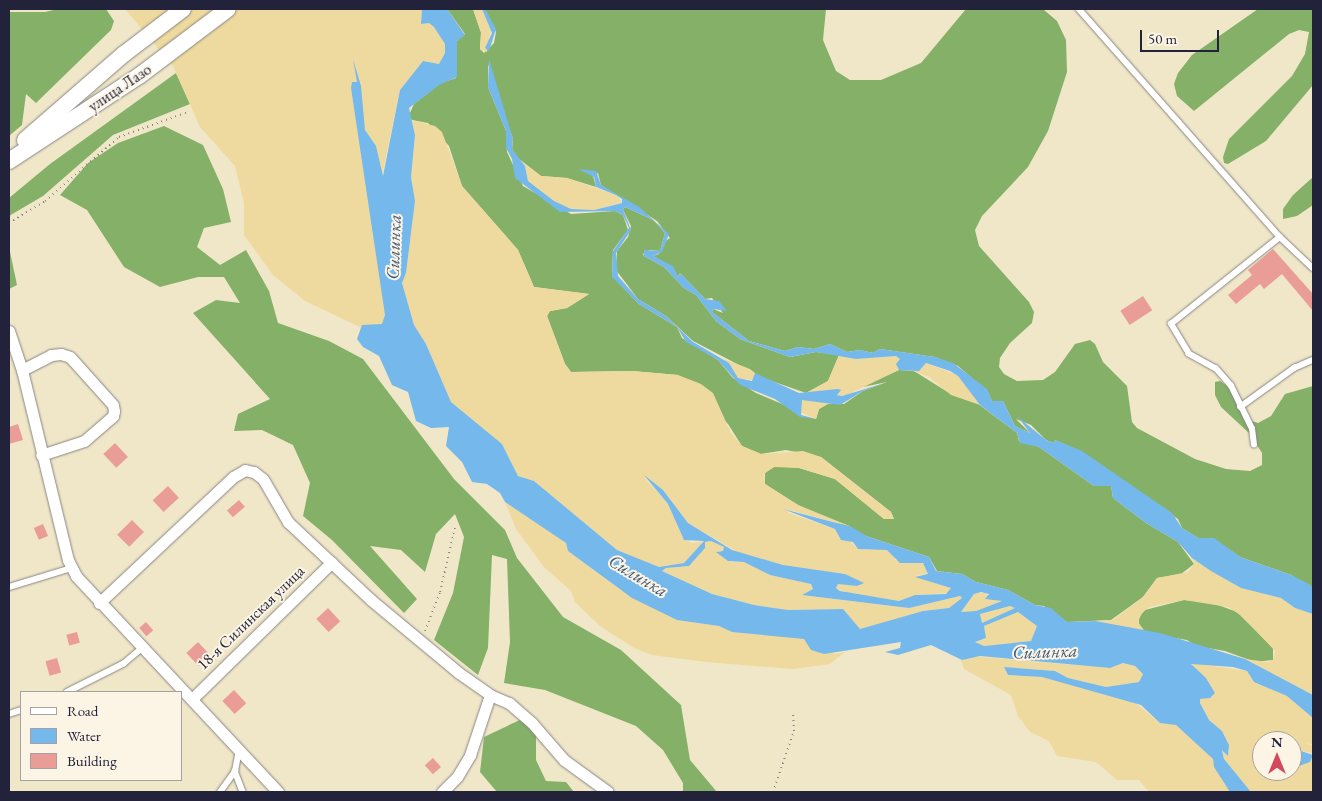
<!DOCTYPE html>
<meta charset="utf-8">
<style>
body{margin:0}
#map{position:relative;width:1322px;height:801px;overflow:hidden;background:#f0e7c9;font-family:"EB Garamond",serif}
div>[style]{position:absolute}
.forest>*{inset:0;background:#84b068}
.sand>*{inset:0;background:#eeda9e}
.water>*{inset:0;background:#75b8eb}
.building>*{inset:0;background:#e99d96;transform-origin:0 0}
.path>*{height:2px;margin-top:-1px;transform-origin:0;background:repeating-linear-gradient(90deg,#898482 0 1px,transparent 0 5px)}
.roads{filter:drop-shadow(0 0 1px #898482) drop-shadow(0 0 1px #898482)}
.service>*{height:5.5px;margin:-2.75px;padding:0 2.75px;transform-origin:2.75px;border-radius:2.75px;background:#fff}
.minor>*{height:11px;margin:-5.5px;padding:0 5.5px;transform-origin:5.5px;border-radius:5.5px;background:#fff}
.secondary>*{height:16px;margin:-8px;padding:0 8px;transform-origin:8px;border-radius:8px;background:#fff}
span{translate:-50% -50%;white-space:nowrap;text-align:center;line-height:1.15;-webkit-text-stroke:4px #fcf5e5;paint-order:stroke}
.street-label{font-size:16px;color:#22223b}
.water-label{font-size:18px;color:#3f5679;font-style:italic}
.frame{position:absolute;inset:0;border:10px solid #22223b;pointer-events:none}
.legend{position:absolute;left:20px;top:691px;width:162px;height:90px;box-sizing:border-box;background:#fcf5e5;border:1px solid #a5a1a1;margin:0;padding:6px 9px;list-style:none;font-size:15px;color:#22223b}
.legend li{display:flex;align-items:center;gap:10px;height:25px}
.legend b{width:25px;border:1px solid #a5a1a1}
.north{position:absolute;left:1252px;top:731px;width:50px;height:50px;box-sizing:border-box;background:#fcf5e5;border:1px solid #a5a1a1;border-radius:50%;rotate:0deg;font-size:14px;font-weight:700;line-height:20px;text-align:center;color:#22223b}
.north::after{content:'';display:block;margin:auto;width:18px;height:22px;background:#d1495b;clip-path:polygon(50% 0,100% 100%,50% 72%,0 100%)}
.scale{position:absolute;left:1140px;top:30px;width:79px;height:22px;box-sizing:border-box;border:2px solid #22223b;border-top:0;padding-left:6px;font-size:15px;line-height:18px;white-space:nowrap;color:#22223b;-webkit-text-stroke:4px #fcf5e5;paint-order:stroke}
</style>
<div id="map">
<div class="forest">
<i style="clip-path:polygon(58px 9px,106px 9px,114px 21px,111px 30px,36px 103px,26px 94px,22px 125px,9px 136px,9px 12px,45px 12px)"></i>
<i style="clip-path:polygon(447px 9px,473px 9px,481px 33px,480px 49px,484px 53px,494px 43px,496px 32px,485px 9px,826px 9px,823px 40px,836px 71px,850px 80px,881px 80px,921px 63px,966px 9px,1043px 9px,1057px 21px,1066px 40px,1067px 72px,1048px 131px,1028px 167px,982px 216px,975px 230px,979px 246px,1029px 302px,1034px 312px,1032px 323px,1010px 343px,1000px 358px,999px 367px,1004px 374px,1017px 381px,1043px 380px,1055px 372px,1075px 344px,1090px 340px,1095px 344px,1103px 362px,1127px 386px,1132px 422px,1137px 428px,1195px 459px,1226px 469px,1250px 471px,1262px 465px,1262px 453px,1249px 433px,1221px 407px,1215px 395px,1215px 382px,1220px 381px,1227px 386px,1249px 420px,1258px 423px,1271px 416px,1285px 394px,1313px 386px,1313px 588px,1291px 575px,1240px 557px,1213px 538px,1198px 538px,1182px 528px,1178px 519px,1080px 451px,1055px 440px,1054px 443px,1046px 440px,1031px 425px,1016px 419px,1030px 433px,1015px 426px,1003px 401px,992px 401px,988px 392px,958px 366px,935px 357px,880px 349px,873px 353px,860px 350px,847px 352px,830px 344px,814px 349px,798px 347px,785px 351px,749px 341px,712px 312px,713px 309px,723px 313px,712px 298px,705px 299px,680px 273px,678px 277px,673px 267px,653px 256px,659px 254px,664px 242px,670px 238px,657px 221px,601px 185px,598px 173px,593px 176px,596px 187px,567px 178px,541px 176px,518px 158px,512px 149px,513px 139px,488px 64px,488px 87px,506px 131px,507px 152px,523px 186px,571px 214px,615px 211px,623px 215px,628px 230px,613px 250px,612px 276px,639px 304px,677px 327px,682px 338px,718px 360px,733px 378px,756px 393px,794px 409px,798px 415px,816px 419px,819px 409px,827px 404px,844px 404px,863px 391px,887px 382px,863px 387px,868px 383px,899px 370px,914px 371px,946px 391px,973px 400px,1017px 433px,1019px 441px,1039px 447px,1094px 486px,1111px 486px,1113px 498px,1146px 523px,1178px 542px,1194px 564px,1181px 574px,1157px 578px,1143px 597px,1111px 620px,1067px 622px,1044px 606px,1035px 605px,1008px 590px,976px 582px,962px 574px,937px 571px,929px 557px,866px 536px,798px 505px,765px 484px,765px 472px,776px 466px,799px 468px,835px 479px,884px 519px,894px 519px,891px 512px,821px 457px,786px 450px,761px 454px,742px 446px,728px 424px,678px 375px,632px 371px,571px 372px,565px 364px,547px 316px,550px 311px,567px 308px,589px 294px,534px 287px,518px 250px,462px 186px,449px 146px,428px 123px,412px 120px,409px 115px,414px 104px,441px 83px,456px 78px,457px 41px,465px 34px)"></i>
<i style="clip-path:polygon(1258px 9px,1313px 9px,1313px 85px,1266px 141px,1228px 164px,1224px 163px,1223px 157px,1229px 139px,1292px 76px,1305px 54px,1309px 32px,1299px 30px,1289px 34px,1194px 111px,1177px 96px,1174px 84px,1178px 73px,1192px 55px)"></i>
<i style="clip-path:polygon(176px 73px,190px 104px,113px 135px,43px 196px,9px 216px,9px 198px,50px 164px)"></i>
<i style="clip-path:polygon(164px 126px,203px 145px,223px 189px,231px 222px,204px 228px,197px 247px,220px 265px,246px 250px,269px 291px,278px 323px,329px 341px,363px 359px,454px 479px,505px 530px,517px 558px,563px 617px,621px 650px,681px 705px,690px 760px,717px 792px,683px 792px,683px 783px,663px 750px,636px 726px,545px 690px,504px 683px,510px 642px,507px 559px,492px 555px,488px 648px,478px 675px,434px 640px,453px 593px,464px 537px,455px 514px,436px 534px,425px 572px,401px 550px,370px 546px,417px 599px,404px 613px,332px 540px,303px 516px,310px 483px,293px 445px,262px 430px,234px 431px,238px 414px,270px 399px,193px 313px,216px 300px,240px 303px,224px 277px,198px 277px,160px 287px,124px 267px,87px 210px,60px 195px,88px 163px,118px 143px)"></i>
<i style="clip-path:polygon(1313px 177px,1313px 205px,1297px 216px,1283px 219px,1283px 209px,1293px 195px)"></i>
<i style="clip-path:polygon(625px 207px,653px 220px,665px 233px,660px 251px,649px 250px,643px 254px,644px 256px,664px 267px,684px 288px,696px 295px,716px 321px,740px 339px,790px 357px,816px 352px,839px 355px,828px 381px,806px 393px,766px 379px,693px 341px,666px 316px,638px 299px,616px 270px,617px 251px,628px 237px,631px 226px,623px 210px)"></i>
<i style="clip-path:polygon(9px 247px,17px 285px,9px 289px)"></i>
<i style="clip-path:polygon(1184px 600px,1210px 602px,1237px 612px,1273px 648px,1273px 660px,1255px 662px,1225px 651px,1196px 646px,1187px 640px,1146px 633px,1139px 626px,1139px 617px,1145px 610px)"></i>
<i style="clip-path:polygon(524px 718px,536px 733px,536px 760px,546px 781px,566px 782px,574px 792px,497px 792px,480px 772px,484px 737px)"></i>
</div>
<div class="sand">
<i style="clip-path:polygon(125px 9px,422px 9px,421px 24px,429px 23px,434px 27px,445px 44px,445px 53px,439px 64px,423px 61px,400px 90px,382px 176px,365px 130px,356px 64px,357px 82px,351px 88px,375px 237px,385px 314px,383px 324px,360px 327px,305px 301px,273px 275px,244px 235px,244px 203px,235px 166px,200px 127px,173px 66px)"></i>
<i style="clip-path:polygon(473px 9px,482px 9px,491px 29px,487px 52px,480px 49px,481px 32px)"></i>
<i style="clip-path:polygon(412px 120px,435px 126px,442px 132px,462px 186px,518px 250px,534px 287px,589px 294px,567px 308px,550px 311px,547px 316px,565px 364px,571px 372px,632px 371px,678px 375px,701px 384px,713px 393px,731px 433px,742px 446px,761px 454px,803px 451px,821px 457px,891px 512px,894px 519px,884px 519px,835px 479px,799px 468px,774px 467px,764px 474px,765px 484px,798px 505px,852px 527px,785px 509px,789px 513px,835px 529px,841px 540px,850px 541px,858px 549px,887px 550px,895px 555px,895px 560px,923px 563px,928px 574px,915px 576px,947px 584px,951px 586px,949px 593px,915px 595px,899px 601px,850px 594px,836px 588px,838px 584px,859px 586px,845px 574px,783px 565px,739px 553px,688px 523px,663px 490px,644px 477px,668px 504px,683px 538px,692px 543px,704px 541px,684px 563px,659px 567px,617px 550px,534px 481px,518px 476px,502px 444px,451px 402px,426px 344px,414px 325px,408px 305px,402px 283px,406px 273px,415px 201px,411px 177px,415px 135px)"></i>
<i style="clip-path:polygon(518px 159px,541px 176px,567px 178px,616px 195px,623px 202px,594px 210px,571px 209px,554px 201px,528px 181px,525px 166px)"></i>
<i style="clip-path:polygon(839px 355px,856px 359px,897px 356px,900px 359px,897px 363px,899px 370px,845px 396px,837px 395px,837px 389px,806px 393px,828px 381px)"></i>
<i style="clip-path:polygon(724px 359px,750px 369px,755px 373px,753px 380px,738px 378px)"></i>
<i style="clip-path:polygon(926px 363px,957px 375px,980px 405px,951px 395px,929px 377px,913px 371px,921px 369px)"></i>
<i style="clip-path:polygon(805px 399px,809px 399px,830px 403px,819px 409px,816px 419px,800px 412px,801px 401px)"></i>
<i style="clip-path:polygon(505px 502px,566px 543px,568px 551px,618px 588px,677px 620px,719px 626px,732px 632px,793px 636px,804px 639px,809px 646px,835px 654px,845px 652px,830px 664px,793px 669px,706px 662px,652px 655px,634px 648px,600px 626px,575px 602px,571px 591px,544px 567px,516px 529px)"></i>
<i style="clip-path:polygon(712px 541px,724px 547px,723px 551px,717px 551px,730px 562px,744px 562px,770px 575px,811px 584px,813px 589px,802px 595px,909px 608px,960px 596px,962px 598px,949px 608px,923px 611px,860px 629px,840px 609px,788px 610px,754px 605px,712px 594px,662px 571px,666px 568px,689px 566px,705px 542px)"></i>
<i style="clip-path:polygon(1192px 558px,1241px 588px,1281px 598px,1295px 608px,1313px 614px,1313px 695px,1245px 659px,1268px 662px,1273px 660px,1275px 651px,1242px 616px,1228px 607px,1184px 600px,1149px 607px,1142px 613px,1138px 622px,1146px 633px,1095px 621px,1113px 620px,1143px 597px,1157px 578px,1188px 572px,1194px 564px)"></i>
<i style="clip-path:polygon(975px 593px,986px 593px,988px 599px,1002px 601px,976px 611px,961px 612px)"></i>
<i style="clip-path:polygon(1010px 606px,1015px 608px,982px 623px,980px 614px)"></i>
<i style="clip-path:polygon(1018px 612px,1037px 626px,1031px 641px,984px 646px,975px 642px,985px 639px,984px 626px)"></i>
<i style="clip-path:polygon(971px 656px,1110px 668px,1123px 663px,1135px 666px,1143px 673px,1139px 682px,1106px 687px,1068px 678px,1055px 671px,1004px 667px,1008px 675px,1042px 677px,1133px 701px,1160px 723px,1175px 724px,1213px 759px,1230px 792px,1149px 792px,1139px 780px,1117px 780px,1096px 762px,1057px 756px,1049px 741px,1030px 732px,1018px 716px,1011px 695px,964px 669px,961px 660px)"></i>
<i style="clip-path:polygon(1193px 663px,1247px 671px,1254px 682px,1287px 696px,1308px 711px,1313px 718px,1313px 745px,1303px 742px,1313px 746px,1313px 753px,1292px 750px,1292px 741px,1262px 741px,1262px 771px,1292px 771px,1292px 764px,1309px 762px,1313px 755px,1313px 792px,1251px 792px,1224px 759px,1222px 748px,1228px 756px,1229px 745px,1222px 731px,1209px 720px,1200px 703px,1200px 699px,1212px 697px,1215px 693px,1206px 678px,1192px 666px)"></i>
</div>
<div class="water">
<i style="clip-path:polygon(evenodd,422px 9px,447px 9px,465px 35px,457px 41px,457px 77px,439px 85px,409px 108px,415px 135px,411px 177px,415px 201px,406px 273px,402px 283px,414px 325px,426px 344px,451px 402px,502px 444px,518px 476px,534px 481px,617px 550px,659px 567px,684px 563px,704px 541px,684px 540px,668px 504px,644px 475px,663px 490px,688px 523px,732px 550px,783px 565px,845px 574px,864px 583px,857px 586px,838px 584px,836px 588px,840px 591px,899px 601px,915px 595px,946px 594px,951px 588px,915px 577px,928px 574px,923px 563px,900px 563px,887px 550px,858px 549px,853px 542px,841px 540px,835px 529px,783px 509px,852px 527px,866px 536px,929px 557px,936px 571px,962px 574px,976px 582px,1008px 590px,1035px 605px,1051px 608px,1067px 622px,1095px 621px,1160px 633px,1245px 659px,1313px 695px,1313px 718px,1287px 696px,1254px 682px,1247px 671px,1233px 667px,1191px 664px,1206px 678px,1215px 693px,1210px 698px,1200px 699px,1200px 703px,1209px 720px,1222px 731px,1229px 745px,1228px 756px,1222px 750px,1224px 759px,1251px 792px,1230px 792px,1214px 767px,1213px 759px,1176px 725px,1160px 723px,1141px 705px,1042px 677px,1008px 675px,1004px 667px,1055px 671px,1068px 678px,1106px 687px,1139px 682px,1143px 674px,1135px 666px,1123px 663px,1110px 668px,980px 656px,962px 660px,931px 645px,898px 655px,885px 652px,900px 648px,901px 642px,824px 654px,811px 650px,804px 639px,732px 632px,719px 626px,677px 620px,632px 598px,568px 551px,566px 543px,505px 502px,500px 493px,487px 484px,472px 482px,462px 462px,446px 446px,449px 427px,431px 428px,416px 421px,408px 392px,392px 385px,379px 356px,363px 347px,357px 339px,362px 325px,382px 324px,385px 315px,351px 88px,352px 82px,357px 82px,353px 59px,361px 86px,365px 130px,376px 146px,383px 176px,400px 90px,423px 61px,439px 64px,445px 53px,445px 44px,434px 27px,429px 23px,421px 24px,422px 9px,711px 541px,724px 547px,723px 551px,716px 552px,728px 561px,744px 562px,770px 575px,811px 584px,813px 589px,802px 595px,909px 608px,960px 596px,962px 598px,949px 608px,923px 611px,860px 629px,843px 609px,788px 610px,754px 605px,712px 594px,662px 571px,666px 568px,689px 566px,705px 548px,705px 542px,711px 541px,422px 9px,981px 592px,989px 594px,985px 599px,1002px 601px,976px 611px,961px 612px,974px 594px,981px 592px,422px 9px,1010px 606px,1015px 608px,982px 623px,980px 614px,1010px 606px,422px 9px,1018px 612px,1037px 626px,1031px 641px,984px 646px,975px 642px,986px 638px,984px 626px,1018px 612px)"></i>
<i style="clip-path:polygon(482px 9px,485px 9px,496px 29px,489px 51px,485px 48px,492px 33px)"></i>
<i style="clip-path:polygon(489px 59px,513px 139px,512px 149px,525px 166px,528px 181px,554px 201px,571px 209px,594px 210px,622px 203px,622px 199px,616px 195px,596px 187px,594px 177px,578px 169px,596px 171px,601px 185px,639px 207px,669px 234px,662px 252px,653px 256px,673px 266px,678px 277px,680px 273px,705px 299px,719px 301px,727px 311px,713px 309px,712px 312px,749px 341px,785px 351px,798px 347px,814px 349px,830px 344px,847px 352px,860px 350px,873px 353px,880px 349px,935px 357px,953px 363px,987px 389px,992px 401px,1003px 401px,1015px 426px,1030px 433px,1018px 417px,1046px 440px,1054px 443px,1055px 440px,1082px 451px,1172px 513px,1182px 528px,1198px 538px,1214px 538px,1240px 557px,1291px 575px,1309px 584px,1313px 588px,1313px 614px,1295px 608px,1281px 598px,1241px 588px,1211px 571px,1192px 558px,1178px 542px,1146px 523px,1113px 498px,1111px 486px,1094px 486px,1039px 447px,1020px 443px,1017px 433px,980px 405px,958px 376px,950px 371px,926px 363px,919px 371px,899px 370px,896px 364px,900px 359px,896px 356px,856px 359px,816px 352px,790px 357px,740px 339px,716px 321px,696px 295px,684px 288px,664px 267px,644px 256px,644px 250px,660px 251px,665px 233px,653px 220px,625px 207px,623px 210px,631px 230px,616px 253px,618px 276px,638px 299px,666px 316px,693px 342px,729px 363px,738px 378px,752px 381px,755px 373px,799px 393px,837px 389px,841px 390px,837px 395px,842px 396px,888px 382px,863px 391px,840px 405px,802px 400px,801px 415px,816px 419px,800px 417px,775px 399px,740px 385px,718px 360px,686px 342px,677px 327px,639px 304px,612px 277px,613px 251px,629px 228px,623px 215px,615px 211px,560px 212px,515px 178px,512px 159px,506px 148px,506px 131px,488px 87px)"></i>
<i style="clip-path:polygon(1292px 750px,1298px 750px,1313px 755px,1310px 762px,1299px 766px,1292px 764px,1297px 759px,1292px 756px)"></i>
</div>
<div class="building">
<i style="clip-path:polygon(1273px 249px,1313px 294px,1313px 311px,1282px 274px,1264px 289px,1260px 284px,1236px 304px,1228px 295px,1252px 275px,1248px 270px)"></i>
<i style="left:1143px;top:296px;width:17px;height:27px;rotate:57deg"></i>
<i style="clip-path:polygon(18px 424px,23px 440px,9px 444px,9px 427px)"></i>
<i style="left:115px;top:443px;width:19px;height:16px;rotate:47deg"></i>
<i style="left:168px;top:486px;width:16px;height:21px;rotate:47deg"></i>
<i style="left:239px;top:500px;width:9px;height:16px;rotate:49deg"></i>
<i style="left:132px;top:520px;width:17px;height:21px;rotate:45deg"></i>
<i style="left:43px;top:524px;width:13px;height:10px;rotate:67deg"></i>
<i style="left:328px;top:608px;width:18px;height:16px;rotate:47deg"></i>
<i style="left:146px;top:622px;width:11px;height:9px;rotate:49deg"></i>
<i style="left:77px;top:632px;width:11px;height:11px;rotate:75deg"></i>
<i style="left:198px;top:642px;width:18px;height:16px;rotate:47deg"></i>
<i style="left:57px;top:658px;width:15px;height:12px;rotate:74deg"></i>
<i style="left:234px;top:690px;width:18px;height:16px;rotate:47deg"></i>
<i style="left:433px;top:758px;width:12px;height:11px;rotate:48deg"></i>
</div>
<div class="path">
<i style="left:9px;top:223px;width:42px;rotate:-31.4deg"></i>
<i style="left:45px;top:201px;width:98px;rotate:-40.9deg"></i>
<i style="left:119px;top:137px;width:73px;rotate:-19.9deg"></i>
<i style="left:425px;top:631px;width:42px;rotate:-69deg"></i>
<i style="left:440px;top:592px;width:67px;rotate:-77deg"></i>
<i style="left:773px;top:792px;width:65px;rotate:-71deg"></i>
<i style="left:794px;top:731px;width:20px;rotate:-93deg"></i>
</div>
<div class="roads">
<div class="service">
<i style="left:1079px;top:9px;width:304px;rotate:48.6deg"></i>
<i style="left:1280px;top:237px;width:45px;rotate:43.2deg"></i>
<i style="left:1240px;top:407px;width:67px;rotate:-35.8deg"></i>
<i style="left:1294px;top:368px;width:21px;rotate:-23deg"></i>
<i style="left:1254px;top:445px;width:16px;rotate:-97deg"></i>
<i style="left:1252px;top:429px;width:48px;rotate:-116deg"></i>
<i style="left:1231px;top:386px;width:23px;rotate:-131deg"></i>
<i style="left:1216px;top:369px;width:31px;rotate:-151deg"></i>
<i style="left:1189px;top:354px;width:35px;rotate:-121deg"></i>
<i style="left:1171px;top:324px;width:139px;rotate:-38.6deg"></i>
<i style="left:9px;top:587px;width:66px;rotate:-16.8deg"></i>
<i style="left:67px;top:692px;width:63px;rotate:-26.6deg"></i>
<i style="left:123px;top:664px;width:25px;rotate:-40deg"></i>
<i style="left:9px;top:714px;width:13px;rotate:-18deg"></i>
<i style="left:235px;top:771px;width:22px;rotate:69deg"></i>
<i style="left:220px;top:792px;width:26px;rotate:-54deg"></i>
<i style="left:235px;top:771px;width:21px;rotate:-79deg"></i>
</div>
<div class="minor">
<i style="left:9px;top:331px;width:41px;rotate:71.6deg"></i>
<i style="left:22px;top:370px;width:195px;rotate:76.4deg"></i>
<i style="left:68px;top:560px;width:18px;rotate:63deg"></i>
<i style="left:76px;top:576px;width:296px;rotate:46.9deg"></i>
<i style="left:22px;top:370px;width:33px;rotate:-27deg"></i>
<i style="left:51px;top:355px;width:10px;rotate:-6deg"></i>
<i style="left:61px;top:354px;width:9px;rotate:18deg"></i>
<i style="left:70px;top:357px;width:64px;rotate:48.1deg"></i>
<i style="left:113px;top:405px;width:6px;rotate:81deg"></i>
<i style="left:114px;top:411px;width:5px;rotate:101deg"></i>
<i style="left:113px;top:416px;width:38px;rotate:139deg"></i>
<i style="left:84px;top:441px;width:45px;rotate:162deg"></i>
<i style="left:99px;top:603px;width:184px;rotate:-43.2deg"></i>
<i style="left:233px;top:477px;width:14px;rotate:-30deg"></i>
<i style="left:245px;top:470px;width:9px;rotate:13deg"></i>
<i style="left:254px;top:472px;width:11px;rotate:38deg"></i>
<i style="left:263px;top:479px;width:50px;rotate:59.8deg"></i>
<i style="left:288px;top:522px;width:114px;rotate:43.2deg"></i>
<i style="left:371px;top:600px;width:114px;rotate:39.7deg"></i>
<i style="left:459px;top:673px;width:38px;rotate:35deg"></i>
<i style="left:490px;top:695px;width:21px;rotate:23deg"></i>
<i style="left:509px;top:703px;width:30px;rotate:41deg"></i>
<i style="left:532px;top:723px;width:49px;rotate:49.1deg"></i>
<i style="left:564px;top:760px;width:54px;rotate:36deg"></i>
<i style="left:193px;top:698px;width:194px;rotate:-44.4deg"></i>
<i style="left:442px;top:792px;width:21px;rotate:-45deg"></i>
<i style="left:457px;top:777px;width:26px;rotate:-59deg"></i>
<i style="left:470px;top:755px;width:63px;rotate:-71.6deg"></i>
</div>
<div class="secondary">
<i style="left:25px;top:140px;width:131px;rotate:-41deg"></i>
<i style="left:124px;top:54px;width:74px;rotate:-37.3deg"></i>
<i style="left:9px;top:161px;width:155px;rotate:-33.2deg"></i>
<i style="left:139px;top:76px;width:111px;rotate:-37deg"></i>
</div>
</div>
<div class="street-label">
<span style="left:120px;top:88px;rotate:-34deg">улица Лазо</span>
<span style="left:251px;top:618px;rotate:-44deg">18-я Силинская улица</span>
</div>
<div class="water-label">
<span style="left:394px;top:247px;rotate:-88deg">Силинка</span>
<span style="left:638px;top:576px;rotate:31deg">Силинка</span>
<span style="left:1045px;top:652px;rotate:-2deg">Силинка</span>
</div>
<div class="frame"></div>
<ul class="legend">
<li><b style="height:6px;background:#fff"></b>Road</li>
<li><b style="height:14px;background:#75b8eb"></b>Water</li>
<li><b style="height:14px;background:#e99d96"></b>Building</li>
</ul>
<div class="north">N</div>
<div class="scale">50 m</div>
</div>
